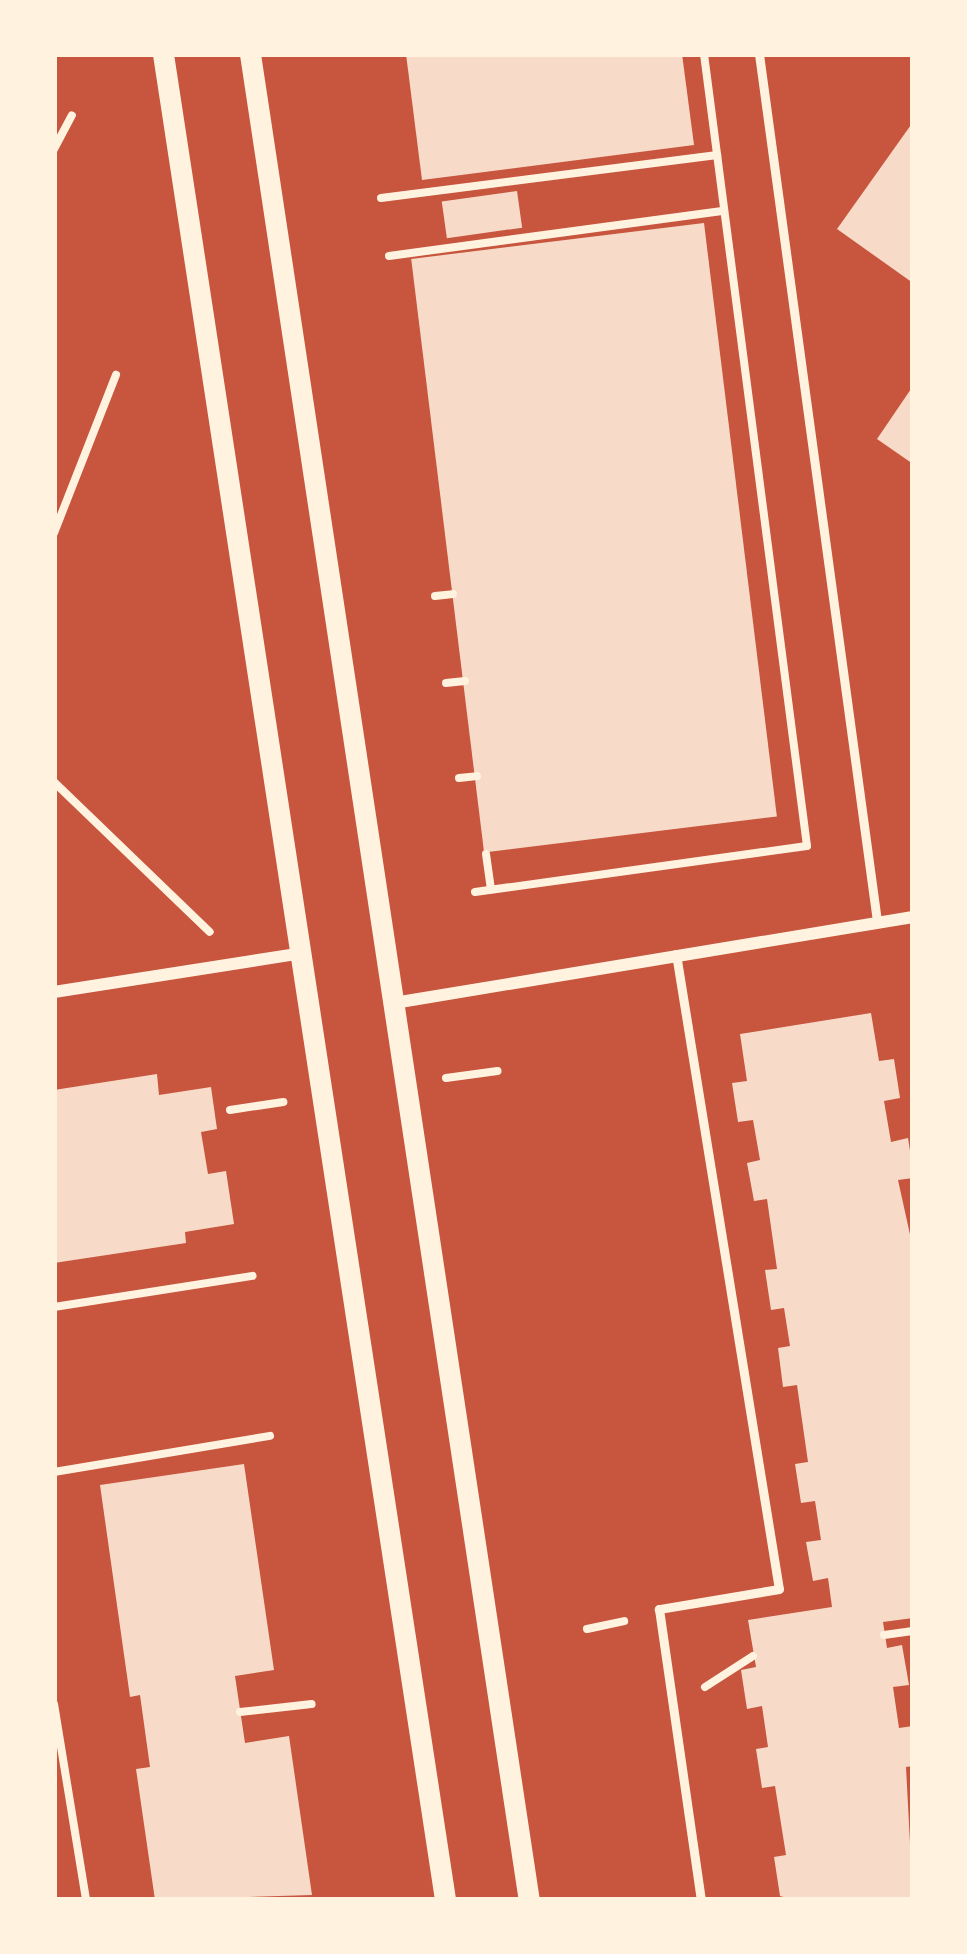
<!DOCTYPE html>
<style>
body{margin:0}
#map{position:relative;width:967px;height:1954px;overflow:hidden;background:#c8553d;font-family:Commissioner,sans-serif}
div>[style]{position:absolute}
.building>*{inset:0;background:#f7dbc8;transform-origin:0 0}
.path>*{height:8px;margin:-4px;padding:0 4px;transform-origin:4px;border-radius:4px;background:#fff3e0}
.service>*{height:9px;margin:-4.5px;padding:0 4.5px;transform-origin:4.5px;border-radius:4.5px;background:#fff3e0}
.minor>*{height:12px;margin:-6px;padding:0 6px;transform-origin:6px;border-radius:6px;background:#fff3e0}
.tertiary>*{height:21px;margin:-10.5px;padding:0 10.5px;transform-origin:10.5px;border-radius:10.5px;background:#fff3e0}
span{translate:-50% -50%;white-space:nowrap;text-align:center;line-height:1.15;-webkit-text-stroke:10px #fff3e0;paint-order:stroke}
.frame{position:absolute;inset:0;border:57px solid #fff3e0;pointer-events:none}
</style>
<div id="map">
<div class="building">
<i style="clip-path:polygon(406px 54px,682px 54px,694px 145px,422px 180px)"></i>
<i style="clip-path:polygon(913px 122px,913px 283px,837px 229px)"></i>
<i style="left:517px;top:191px;width:37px;height:76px;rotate:82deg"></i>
<i style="left:704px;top:223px;width:598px;height:295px;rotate:83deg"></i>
<i style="clip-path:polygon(913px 386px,913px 464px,877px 439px)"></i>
<i style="clip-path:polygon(871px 1013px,879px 1061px,894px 1059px,900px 1098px,884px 1101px,891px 1142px,908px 1138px,913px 1170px,913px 1178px,898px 1180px,913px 1248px,913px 1618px,883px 1622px,887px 1648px,902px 1645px,909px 1685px,893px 1687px,899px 1728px,913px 1726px,913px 1766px,906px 1767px,913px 1900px,793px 1900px,780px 1896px,774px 1857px,786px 1855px,775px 1786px,762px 1788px,756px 1749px,768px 1747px,762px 1706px,747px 1709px,741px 1670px,756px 1667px,748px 1620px,832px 1607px,828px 1578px,813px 1581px,806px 1542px,821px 1540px,815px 1501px,801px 1503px,795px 1464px,808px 1462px,797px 1385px,783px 1387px,778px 1348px,790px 1346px,784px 1308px,771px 1310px,765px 1270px,777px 1269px,767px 1199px,754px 1201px,747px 1163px,760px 1160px,753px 1120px,738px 1122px,732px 1083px,747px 1081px,740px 1034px)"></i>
<i style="clip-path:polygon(157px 1074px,159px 1095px,211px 1087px,217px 1129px,201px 1132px,208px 1174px,226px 1171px,234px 1224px,185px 1232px,186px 1243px,54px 1263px,54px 1090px)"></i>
<i style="clip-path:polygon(244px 1464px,274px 1670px,235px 1676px,245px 1743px,289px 1736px,312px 1895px,155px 1900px,136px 1769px,150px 1767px,140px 1695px,130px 1697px,100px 1485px)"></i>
</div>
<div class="path">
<i style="left:54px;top:149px;width:38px;rotate:-62deg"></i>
<i style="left:381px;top:198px;width:339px;rotate:-7.3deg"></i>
<i style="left:389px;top:256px;width:338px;rotate:-7.7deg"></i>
<i style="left:54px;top:533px;width:170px;rotate:-68.6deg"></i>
<i style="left:435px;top:596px;width:18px;rotate:-6deg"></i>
<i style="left:446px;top:683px;width:19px;rotate:-6deg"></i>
<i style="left:459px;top:778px;width:18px;rotate:-6deg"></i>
<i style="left:54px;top:782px;width:216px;rotate:43.9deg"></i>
<i style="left:486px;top:854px;width:36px;rotate:82deg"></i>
<i style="left:475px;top:892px;width:335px;rotate:-7.9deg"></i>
<i style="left:807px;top:846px;width:799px;rotate:-97.41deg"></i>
<i style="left:446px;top:1078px;width:52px;rotate:-7.7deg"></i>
<i style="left:230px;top:1110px;width:54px;rotate:-8.6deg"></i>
<i style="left:54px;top:1307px;width:201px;rotate:-8.9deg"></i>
<i style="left:54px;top:1472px;width:219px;rotate:-9.5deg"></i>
<i style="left:587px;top:1629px;width:38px;rotate:-12deg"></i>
<i style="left:884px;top:1635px;width:29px;rotate:-8deg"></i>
<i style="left:705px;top:1687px;width:57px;rotate:-32.9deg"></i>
<i style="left:54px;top:1704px;width:199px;rotate:80.7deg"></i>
<i style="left:240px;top:1712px;width:72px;rotate:-6.3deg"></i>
</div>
<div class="service">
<i style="left:759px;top:54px;width:875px;rotate:82.25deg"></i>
<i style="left:676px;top:954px;width:643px;rotate:80.79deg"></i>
<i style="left:779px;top:1589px;width:122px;rotate:170.5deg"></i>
<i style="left:659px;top:1609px;width:294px;rotate:81.8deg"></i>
</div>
<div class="minor">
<i style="left:54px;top:992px;width:251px;rotate:-8.9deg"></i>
<i style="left:394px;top:1003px;width:526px;rotate:-9.41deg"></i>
</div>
<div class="tertiary">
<i style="left:163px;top:54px;width:1867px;rotate:81.31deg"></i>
<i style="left:250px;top:54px;width:1867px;rotate:81.41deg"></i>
</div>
<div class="frame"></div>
</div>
